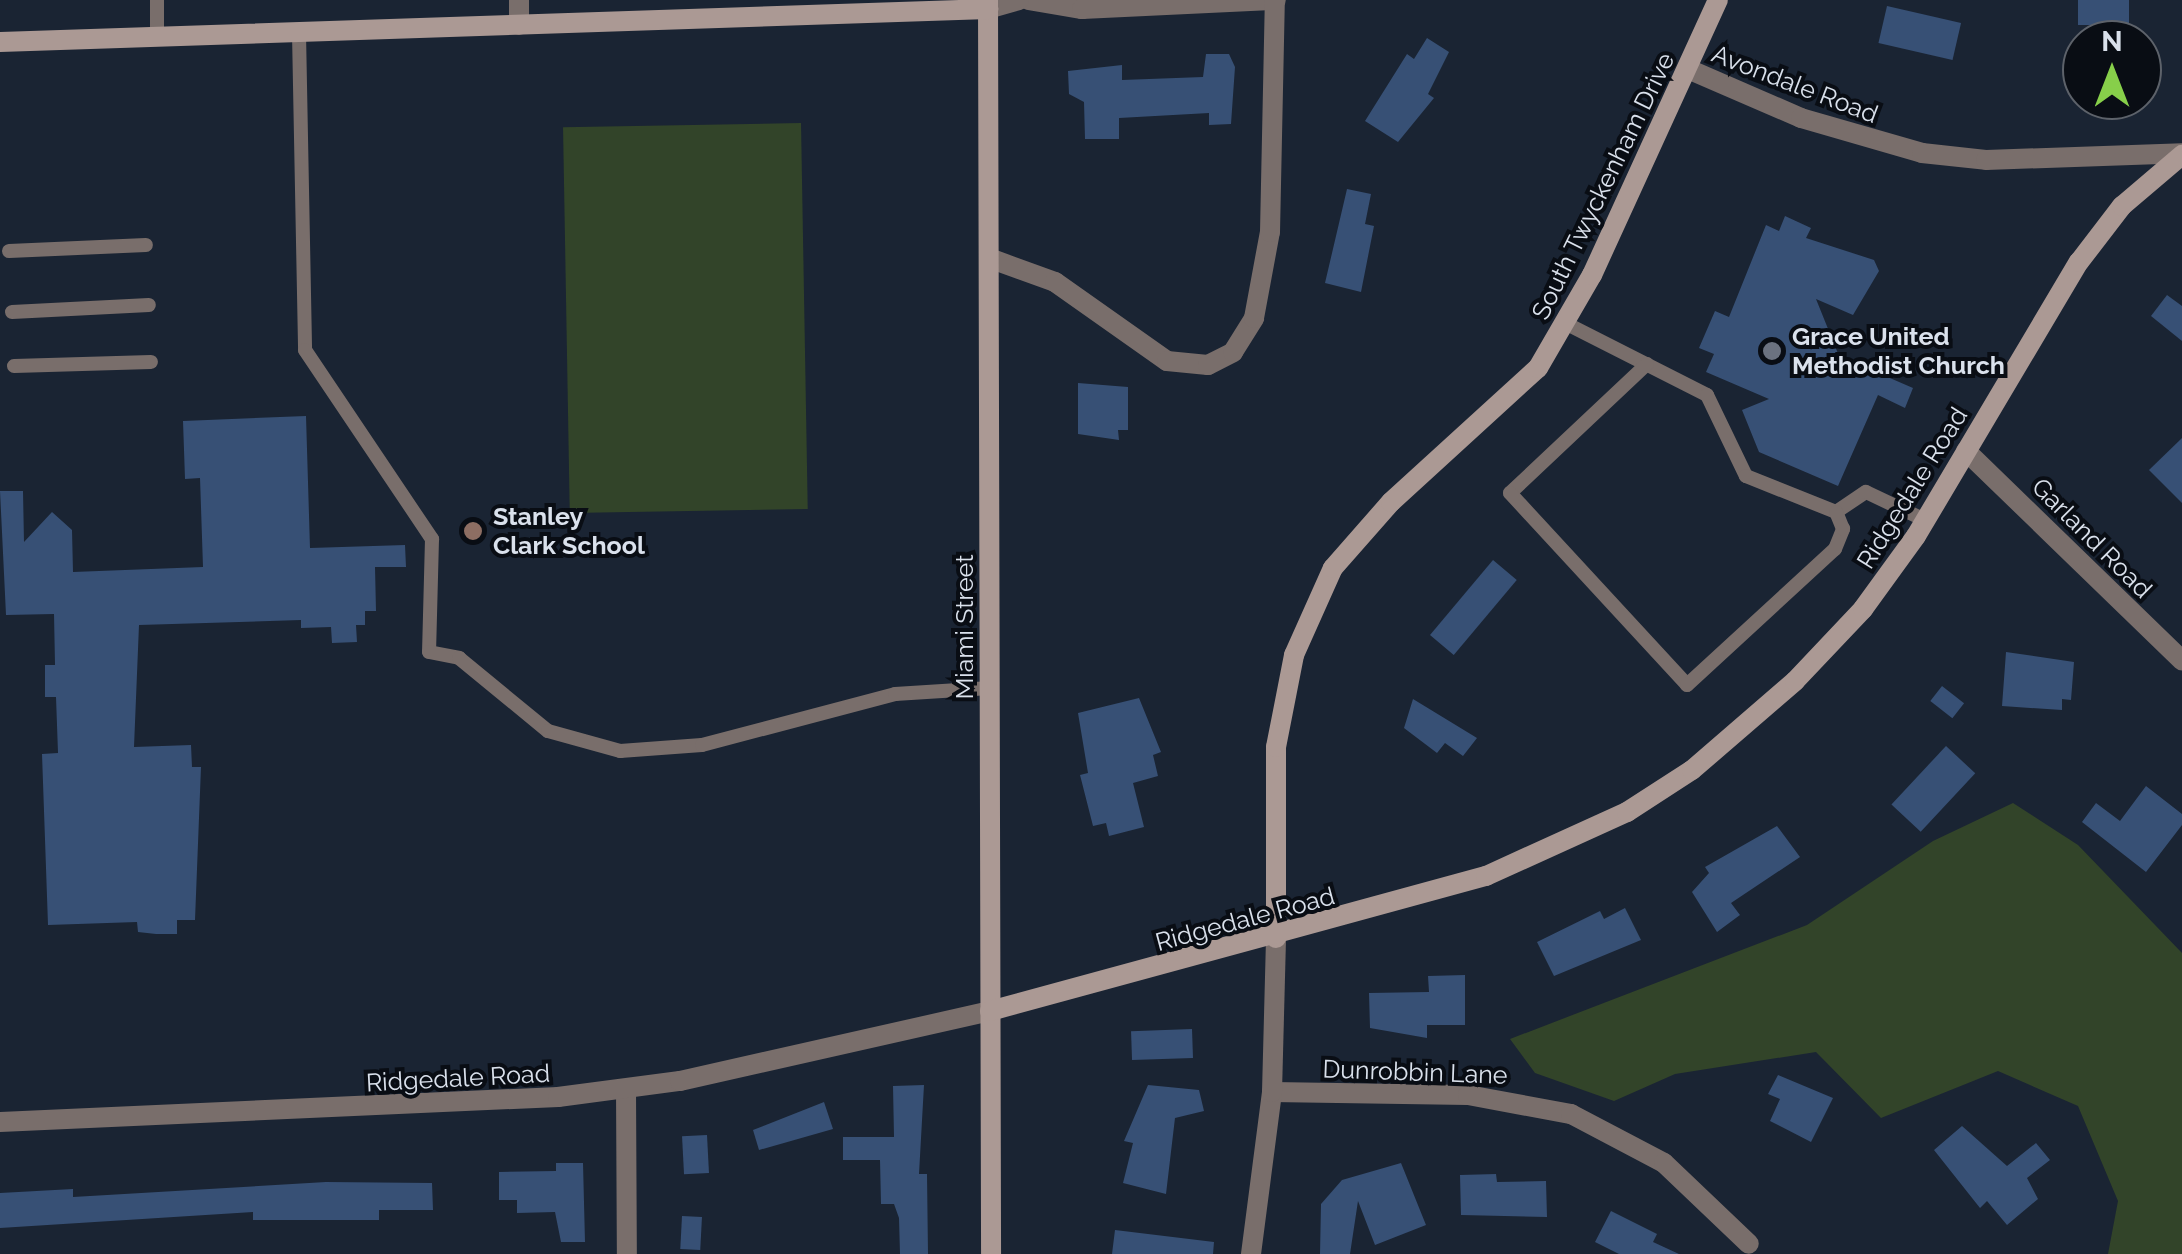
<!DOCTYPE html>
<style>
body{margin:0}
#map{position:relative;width:2182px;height:1254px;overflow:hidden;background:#1a2433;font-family:Raleway,sans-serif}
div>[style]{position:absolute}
.green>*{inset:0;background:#324429;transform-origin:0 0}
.building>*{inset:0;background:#375075;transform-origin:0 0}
.lane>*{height:14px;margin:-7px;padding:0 7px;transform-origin:7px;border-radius:7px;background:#796e6b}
.street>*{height:20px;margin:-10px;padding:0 10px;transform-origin:10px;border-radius:10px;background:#796e6b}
.secondary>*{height:20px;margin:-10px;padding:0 10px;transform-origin:10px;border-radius:10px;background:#ab9994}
.dots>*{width:28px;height:28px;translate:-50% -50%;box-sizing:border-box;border:5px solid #090d14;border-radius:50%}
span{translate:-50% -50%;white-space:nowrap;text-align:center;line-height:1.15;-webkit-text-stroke:8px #090d14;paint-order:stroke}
.street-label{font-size:25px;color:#dae1ec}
.poi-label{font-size:25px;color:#dae1ec;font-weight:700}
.left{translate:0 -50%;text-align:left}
.north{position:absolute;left:2062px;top:20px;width:100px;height:100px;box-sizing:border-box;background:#090d14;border:2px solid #5d626a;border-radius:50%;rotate:0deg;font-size:28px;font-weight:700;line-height:40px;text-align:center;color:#dae1ec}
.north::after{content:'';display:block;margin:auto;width:35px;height:45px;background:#87cf4a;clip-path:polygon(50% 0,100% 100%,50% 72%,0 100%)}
</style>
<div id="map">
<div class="green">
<i style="left:801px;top:123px;width:386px;height:238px;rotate:89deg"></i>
<i style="clip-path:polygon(2013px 803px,2078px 845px,2182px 953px,2182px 1254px,2108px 1254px,2118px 1201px,2078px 1106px,1998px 1071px,1881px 1118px,1816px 1052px,1675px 1074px,1614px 1101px,1535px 1073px,1510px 1039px,1807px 925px,1933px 841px)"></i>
</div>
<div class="building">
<i style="left:2078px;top:0;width:51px;height:25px"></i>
<i style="left:1887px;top:6px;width:76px;height:38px;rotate:13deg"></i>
<i style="clip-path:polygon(1427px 38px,1449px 52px,1428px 94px,1434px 98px,1398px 142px,1365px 121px,1407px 54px,1414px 59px)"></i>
<i style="clip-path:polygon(1206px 54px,1229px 54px,1235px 67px,1231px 124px,1209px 125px,1209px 113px,1119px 118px,1119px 139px,1085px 139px,1084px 102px,1069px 94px,1068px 71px,1122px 65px,1122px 80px,1203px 77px)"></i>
<i style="clip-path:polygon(1347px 189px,1371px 194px,1365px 224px,1374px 226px,1361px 292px,1325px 283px)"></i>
<i style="clip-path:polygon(1785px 216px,1811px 228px,1806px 238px,1874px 260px,1879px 271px,1853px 315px,1816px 299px,1839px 356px,1913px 388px,1905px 408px,1878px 395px,1838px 486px,1759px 452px,1742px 410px,1769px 399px,1706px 372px,1714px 354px,1699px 348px,1715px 311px,1729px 317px,1766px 225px,1779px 231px)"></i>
<i style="clip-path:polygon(2167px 295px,2182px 306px,2182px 341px,2151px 316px)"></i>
<i style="clip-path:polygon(1078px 383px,1128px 387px,1128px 430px,1118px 430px,1119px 440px,1078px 434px)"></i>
<i style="clip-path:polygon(306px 416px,310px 548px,405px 545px,406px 567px,375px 567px,376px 611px,365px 611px,365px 625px,356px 625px,357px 642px,332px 643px,331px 627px,301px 628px,301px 620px,139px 625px,134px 747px,191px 745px,192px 767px,201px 767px,195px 920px,177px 920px,177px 934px,156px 934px,138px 932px,137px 922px,48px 925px,42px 754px,58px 753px,56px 697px,45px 697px,45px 665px,55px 665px,54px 614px,6px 615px,0 491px,23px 491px,24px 542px,52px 512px,72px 530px,73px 572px,203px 567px,200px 478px,185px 479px,183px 421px)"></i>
<i style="clip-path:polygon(2182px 438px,2182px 503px,2149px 470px)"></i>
<i style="left:1493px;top:560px;width:31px;height:98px;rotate:40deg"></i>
<i style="clip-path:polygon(2006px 652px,2074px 662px,2071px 700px,2062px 699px,2062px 710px,2002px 706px)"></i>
<i style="left:1942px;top:686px;width:28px;height:19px;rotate:38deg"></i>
<i style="clip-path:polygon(1139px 698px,1161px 752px,1153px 755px,1158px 776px,1133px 783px,1144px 827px,1109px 836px,1106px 823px,1093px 826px,1080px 775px,1088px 773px,1078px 713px)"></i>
<i style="clip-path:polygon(1413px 699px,1477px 738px,1463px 756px,1445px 743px,1437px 753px,1404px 728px)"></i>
<i style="left:1946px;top:746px;width:40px;height:80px;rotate:43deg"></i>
<i style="clip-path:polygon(2146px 786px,2182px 814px,2182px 825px,2146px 872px,2082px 822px,2096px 803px,2120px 821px)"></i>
<i style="clip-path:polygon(1777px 826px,1800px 857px,1731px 903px,1740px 915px,1717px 932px,1692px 892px,1709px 873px,1705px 867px)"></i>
<i style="clip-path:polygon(1625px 908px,1641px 940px,1554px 976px,1537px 942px,1600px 911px,1604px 919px)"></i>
<i style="clip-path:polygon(1465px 975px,1465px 1025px,1427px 1025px,1427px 1038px,1370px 1028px,1369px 993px,1429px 992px,1428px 976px)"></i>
<i style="left:1192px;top:1029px;width:29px;height:61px;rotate:88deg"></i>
<i style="clip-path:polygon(1778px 1075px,1833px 1098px,1811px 1142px,1770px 1121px,1780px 1099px,1768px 1094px)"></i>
<i style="clip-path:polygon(924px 1085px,919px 1174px,927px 1174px,928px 1254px,900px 1254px,899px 1218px,894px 1204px,881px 1204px,880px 1160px,843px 1160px,843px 1137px,894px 1137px,893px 1086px)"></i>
<i style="clip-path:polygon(1148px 1085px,1199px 1090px,1204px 1111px,1175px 1118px,1166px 1194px,1123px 1183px,1133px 1143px,1124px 1141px)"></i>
<i style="clip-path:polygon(824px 1102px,833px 1129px,759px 1150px,753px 1130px)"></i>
<i style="clip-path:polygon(1962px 1126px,2007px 1166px,2036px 1143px,2050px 1160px,2027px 1178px,2038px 1199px,2007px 1225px,1987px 1201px,1980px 1208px,1934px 1150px)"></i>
<i style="left:707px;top:1135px;width:38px;height:25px;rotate:87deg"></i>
<i style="clip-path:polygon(556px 1163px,583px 1163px,585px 1242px,561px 1242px,555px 1212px,517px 1213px,517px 1200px,499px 1200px,499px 1172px,556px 1171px)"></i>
<i style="clip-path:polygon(1401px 1163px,1426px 1225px,1375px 1245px,1358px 1201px,1350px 1254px,1320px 1254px,1321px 1204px,1342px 1180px)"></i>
<i style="clip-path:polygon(1496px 1174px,1497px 1182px,1546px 1181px,1547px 1217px,1461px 1215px,1460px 1175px)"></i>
<i style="clip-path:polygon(326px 1182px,432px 1183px,433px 1210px,379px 1210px,379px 1220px,253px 1220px,253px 1212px,0 1228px,0 1193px,73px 1189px,73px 1197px)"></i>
<i style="clip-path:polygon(1611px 1211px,1657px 1234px,1653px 1242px,1679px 1254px,1619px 1254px,1595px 1242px)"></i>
<i style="left:682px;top:1216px;width:20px;height:33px;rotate:3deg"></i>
<i style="clip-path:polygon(1115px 1230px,1214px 1242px,1213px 1254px,1112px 1254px)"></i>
</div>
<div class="lane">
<i style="left:157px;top:0;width:38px;rotate:90deg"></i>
<i style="left:299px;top:33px;width:317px;rotate:88.9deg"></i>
<i style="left:305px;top:350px;width:228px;rotate:56.1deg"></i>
<i style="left:432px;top:539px;width:113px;rotate:91.5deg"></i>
<i style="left:429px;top:652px;width:31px;rotate:11deg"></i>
<i style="left:459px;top:658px;width:115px;rotate:39.4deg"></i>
<i style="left:548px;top:731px;width:75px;rotate:15.5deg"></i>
<i style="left:620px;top:751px;width:82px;rotate:-4.2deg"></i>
<i style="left:702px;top:745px;width:200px;rotate:-14.8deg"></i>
<i style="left:895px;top:694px;width:95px;rotate:-3.6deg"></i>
<i style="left:9px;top:251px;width:137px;rotate:-2.5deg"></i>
<i style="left:12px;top:312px;width:137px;rotate:-2.9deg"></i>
<i style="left:1567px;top:324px;width:157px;rotate:26.9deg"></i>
<i style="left:1707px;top:395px;width:90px;rotate:64.3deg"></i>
<i style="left:1746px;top:476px;width:97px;rotate:21.8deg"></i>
<i style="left:1836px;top:512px;width:36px;rotate:-34deg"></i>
<i style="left:1866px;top:492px;width:65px;rotate:25.4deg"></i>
<i style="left:1647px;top:364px;width:188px;rotate:136.7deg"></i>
<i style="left:1510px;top:493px;width:261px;rotate:47.3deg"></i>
<i style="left:1687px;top:685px;width:201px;rotate:-42.6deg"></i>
<i style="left:1835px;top:549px;width:22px;rotate:-68deg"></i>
<i style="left:1843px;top:529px;width:18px;rotate:-112deg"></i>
<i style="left:14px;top:366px;width:137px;rotate:-1.7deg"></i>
</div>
<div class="street">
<i style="left:519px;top:0;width:25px;rotate:90deg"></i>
<i style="left:1028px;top:0;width:55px;rotate:9.5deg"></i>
<i style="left:1082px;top:9px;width:194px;rotate:-2.7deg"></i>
<i style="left:988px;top:9px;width:32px;rotate:-16deg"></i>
<i style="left:1688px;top:69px;width:123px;rotate:23.4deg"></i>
<i style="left:1801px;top:118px;width:126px;rotate:16.1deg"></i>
<i style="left:1922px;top:153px;width:64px;rotate:6.2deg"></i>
<i style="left:1986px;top:160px;width:196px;rotate:-2deg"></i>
<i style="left:989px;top:258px;width:70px;rotate:20deg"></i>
<i style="left:1055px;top:282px;width:137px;rotate:35.2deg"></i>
<i style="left:1167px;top:361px;width:41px;rotate:5.6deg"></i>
<i style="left:1208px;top:365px;width:28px;rotate:-27deg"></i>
<i style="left:1233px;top:352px;width:40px;rotate:-58deg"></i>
<i style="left:1254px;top:318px;width:87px;rotate:-79.5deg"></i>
<i style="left:1270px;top:232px;width:232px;rotate:-88.8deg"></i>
<i style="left:1966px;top:451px;width:301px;rotate:44.1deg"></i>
<i style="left:626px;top:1089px;width:165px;rotate:89.7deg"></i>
<i style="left:1272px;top:1092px;width:196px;rotate:0.9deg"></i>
<i style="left:1468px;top:1095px;width:105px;rotate:10.5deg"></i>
<i style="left:1571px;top:1114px;width:105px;rotate:27.8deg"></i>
<i style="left:1664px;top:1163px;width:117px;rotate:43.6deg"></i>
<i style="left:0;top:1122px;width:559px;rotate:-2.57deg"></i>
<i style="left:558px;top:1097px;width:123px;rotate:-7.5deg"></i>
<i style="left:680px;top:1081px;width:318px;rotate:-12.7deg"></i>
<i style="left:1251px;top:1254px;width:163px;rotate:-82.6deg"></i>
<i style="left:1272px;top:1092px;width:154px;rotate:-88.5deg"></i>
</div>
<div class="secondary">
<i style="left:988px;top:0;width:1254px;rotate:89.86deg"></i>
<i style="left:0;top:42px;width:989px;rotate:-1.91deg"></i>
<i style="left:1276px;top:938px;width:191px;rotate:-90deg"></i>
<i style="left:1276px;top:747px;width:94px;rotate:-78.9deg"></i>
<i style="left:1294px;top:655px;width:95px;rotate:-65.9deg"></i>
<i style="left:1333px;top:568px;width:88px;rotate:-48.7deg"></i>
<i style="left:1391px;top:502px;width:199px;rotate:-42.4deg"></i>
<i style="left:1538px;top:368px;width:108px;rotate:-59.9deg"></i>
<i style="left:1592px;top:275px;width:302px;rotate:-65.4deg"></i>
<i style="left:990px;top:1011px;width:514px;rotate:-15.23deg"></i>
<i style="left:1486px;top:876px;width:155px;rotate:-24.4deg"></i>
<i style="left:1627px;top:812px;width:77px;rotate:-32.9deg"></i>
<i style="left:1692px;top:770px;width:136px;rotate:-40.8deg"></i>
<i style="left:1795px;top:681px;width:99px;rotate:-46.6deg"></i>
<i style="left:1863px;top:609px;width:90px;rotate:-54deg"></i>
<i style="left:1916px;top:536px;width:319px;rotate:-59.3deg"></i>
<i style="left:2079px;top:262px;width:71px;rotate:-52.5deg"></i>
<i style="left:2122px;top:206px;width:79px;rotate:-40.4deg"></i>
</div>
<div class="dots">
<i style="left:1772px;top:351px;background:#6b7280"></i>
<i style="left:473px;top:531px;background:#8d6e63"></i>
</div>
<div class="street-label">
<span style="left:1795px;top:84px;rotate:21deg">Avondale Road</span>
<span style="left:1603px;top:186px;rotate:-64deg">South Twyckenham Drive</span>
<span style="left:1912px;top:488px;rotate:-58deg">Ridgedale Road</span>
<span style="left:2092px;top:538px;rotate:45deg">Garland Road</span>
<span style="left:964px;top:627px;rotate:-90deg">Miami Street</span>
<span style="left:1245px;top:919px;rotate:-15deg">Ridgedale Road</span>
<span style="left:1415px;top:1072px;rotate:2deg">Dunrobbin Lane</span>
<span style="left:458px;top:1078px;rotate:-3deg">Ridgedale Road</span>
</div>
<div class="poi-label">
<span class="left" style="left:1792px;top:351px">Grace United<br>Methodist Church</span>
<span class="left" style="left:493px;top:531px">Stanley<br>Clark School</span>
</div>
<div class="north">N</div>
</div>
